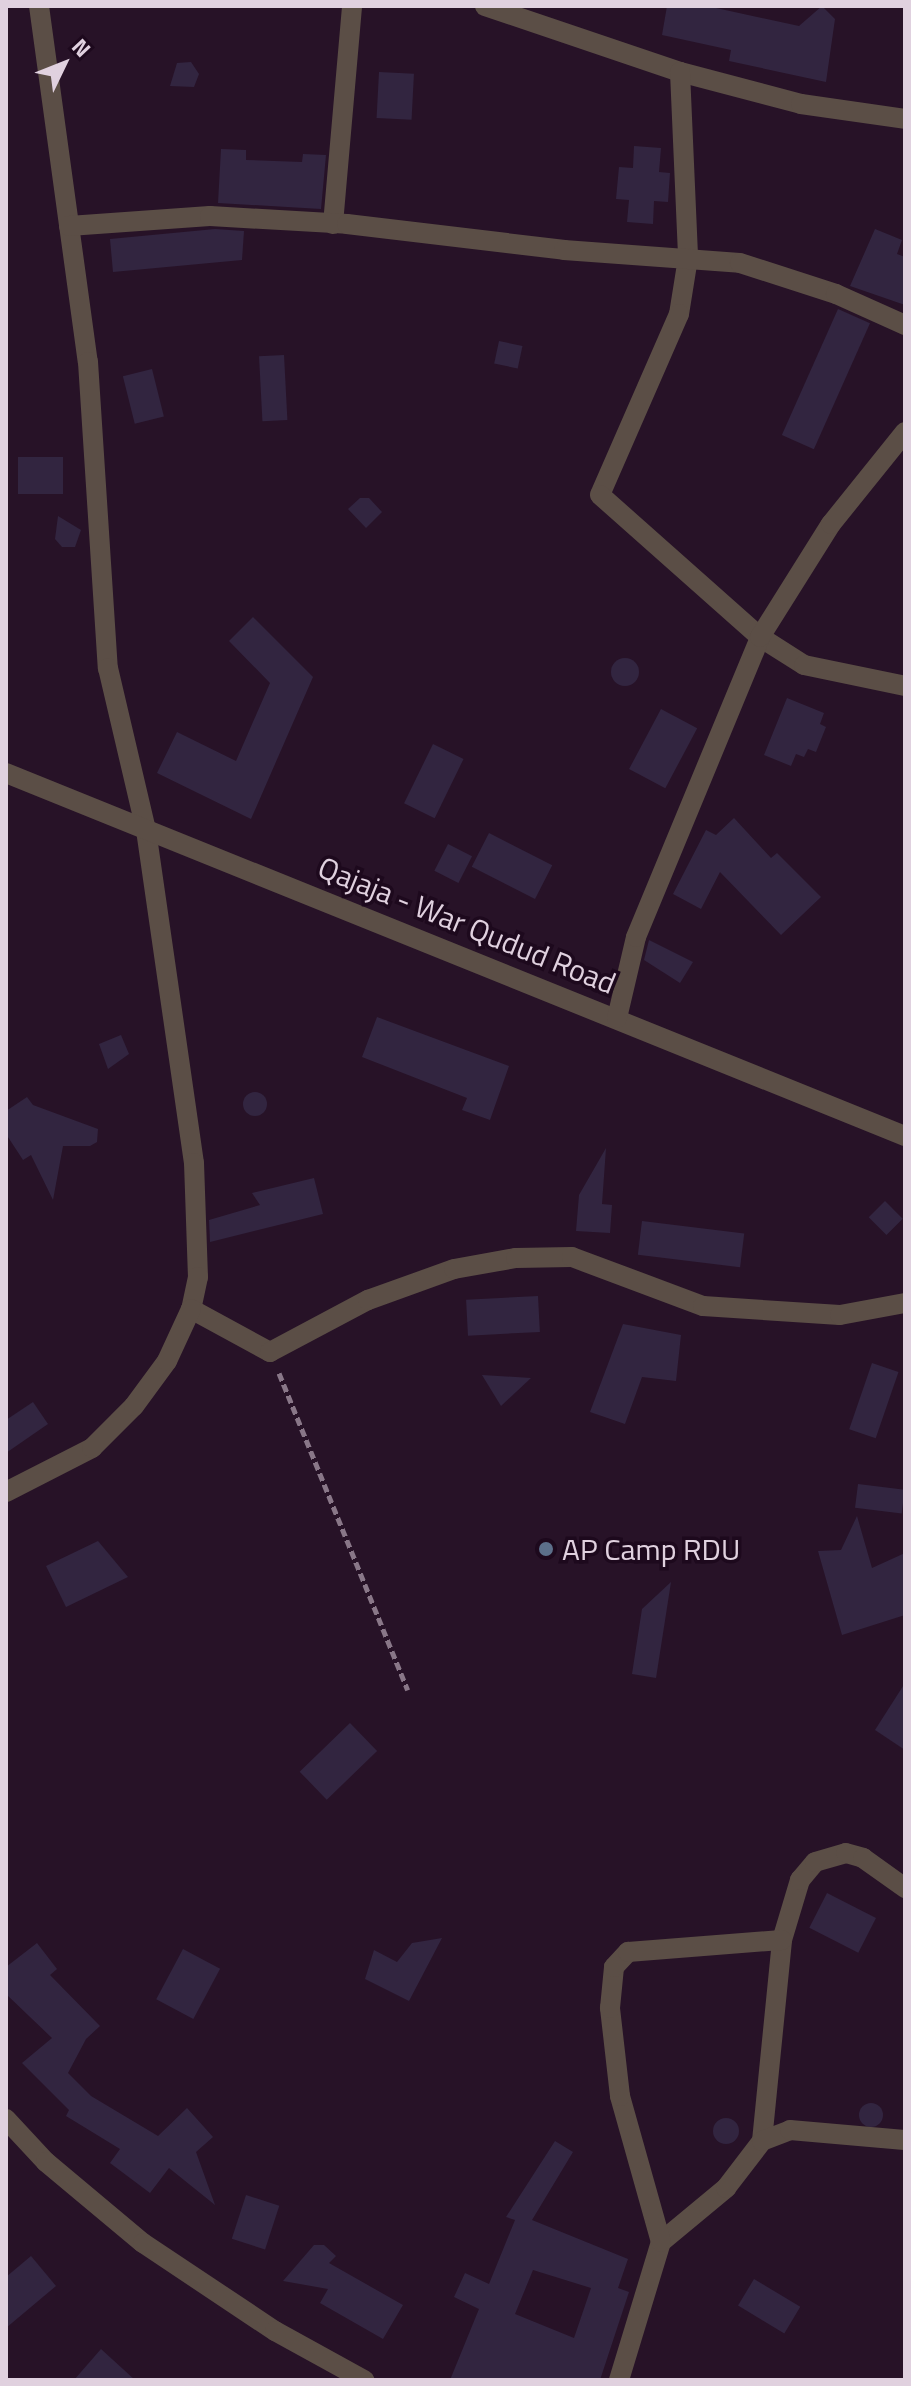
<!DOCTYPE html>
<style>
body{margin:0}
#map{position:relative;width:911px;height:2386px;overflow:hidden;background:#271227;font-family:"Titillium Web",sans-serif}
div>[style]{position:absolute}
.building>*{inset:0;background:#322540;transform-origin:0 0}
.round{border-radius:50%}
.path>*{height:5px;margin-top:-2.5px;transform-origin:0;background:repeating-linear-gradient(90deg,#897788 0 8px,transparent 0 12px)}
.minor>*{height:20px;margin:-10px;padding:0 10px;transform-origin:10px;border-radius:10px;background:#5b4e46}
.dots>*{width:22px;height:22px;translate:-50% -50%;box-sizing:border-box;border:4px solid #1d091d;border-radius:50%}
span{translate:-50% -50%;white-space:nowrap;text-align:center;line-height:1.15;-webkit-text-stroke:7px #1d091d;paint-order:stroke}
.street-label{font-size:30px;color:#e0d1df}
.poi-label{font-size:30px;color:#e0d1df}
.left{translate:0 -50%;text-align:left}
.frame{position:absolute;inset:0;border:8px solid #e0d1df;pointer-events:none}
.north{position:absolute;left:24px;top:24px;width:80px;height:80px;-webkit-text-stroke:6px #1d091d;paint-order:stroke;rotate:47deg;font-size:22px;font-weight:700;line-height:32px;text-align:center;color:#e0d1df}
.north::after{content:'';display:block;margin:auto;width:28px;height:36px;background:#e0d1df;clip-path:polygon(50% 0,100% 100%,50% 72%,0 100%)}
</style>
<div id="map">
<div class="building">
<i style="clip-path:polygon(667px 6px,707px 6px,799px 26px,822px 6px,835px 19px,826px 82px,729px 61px,731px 50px,662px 35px)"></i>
<i style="clip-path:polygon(191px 62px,199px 74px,194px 87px,170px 86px,177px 63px)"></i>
<i style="left:379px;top:72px;width:35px;height:46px;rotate:3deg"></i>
<i style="clip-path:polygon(634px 146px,661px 148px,659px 172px,670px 173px,668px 202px,654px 201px,653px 224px,627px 222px,629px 200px,616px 199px,619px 167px,633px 168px)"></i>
<i style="clip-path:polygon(221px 149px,246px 150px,246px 160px,302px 162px,303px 154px,326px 155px,321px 209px,218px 203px)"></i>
<i style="clip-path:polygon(215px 229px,244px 231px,242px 260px,113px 272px,110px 239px)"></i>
<i style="clip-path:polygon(875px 229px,902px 240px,897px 254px,905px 257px,905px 305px,850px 286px)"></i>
<i style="left:838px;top:309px;width:35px;height:138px;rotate:24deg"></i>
<i style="left:499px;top:341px;width:24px;height:23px;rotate:12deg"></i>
<i style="left:284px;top:355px;width:65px;height:25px;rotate:87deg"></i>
<i style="left:152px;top:369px;width:49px;height:30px;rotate:76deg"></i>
<i style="left:18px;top:457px;width:45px;height:37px"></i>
<i style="clip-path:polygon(360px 498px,369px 498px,382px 512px,366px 528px,348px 509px)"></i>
<i style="clip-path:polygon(58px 516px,81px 530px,75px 547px,62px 547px,55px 539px)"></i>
<i style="clip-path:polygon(253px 617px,313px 677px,251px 819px,157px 773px,177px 732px,236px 761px,270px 683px,229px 641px)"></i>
<i class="round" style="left:611px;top:658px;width:28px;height:28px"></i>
<i style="clip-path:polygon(787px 698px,824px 713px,820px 724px,826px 727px,816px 752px,808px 749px,804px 757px,796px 754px,791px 766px,764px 755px)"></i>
<i style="left:661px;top:709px;width:41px;height:68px;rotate:28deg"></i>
<i style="left:433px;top:744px;width:34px;height:66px;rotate:26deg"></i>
<i style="clip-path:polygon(734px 818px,771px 858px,777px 853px,821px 897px,781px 935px,720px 872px,701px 909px,673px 894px,706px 830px,716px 835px)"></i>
<i style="left:489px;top:833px;width:71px;height:38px;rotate:27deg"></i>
<i style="left:448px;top:844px;width:27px;height:30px;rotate:27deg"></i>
<i style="clip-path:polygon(649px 940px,693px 962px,680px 983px,644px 960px)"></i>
<i style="clip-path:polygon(377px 1017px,509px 1066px,490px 1120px,462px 1110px,467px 1098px,362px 1057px)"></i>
<i style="clip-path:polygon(121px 1035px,129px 1054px,108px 1069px,99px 1044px)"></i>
<i class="round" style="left:243px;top:1092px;width:24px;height:24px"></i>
<i style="clip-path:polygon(27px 1097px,33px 1105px,98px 1129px,97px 1142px,90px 1146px,63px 1146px,53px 1200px,31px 1155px,23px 1160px,6px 1134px,6px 1111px)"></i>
<i style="clip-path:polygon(606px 1148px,602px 1204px,612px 1205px,610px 1233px,576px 1231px,579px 1195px)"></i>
<i style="clip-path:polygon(314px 1178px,323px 1214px,210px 1242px,209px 1220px,260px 1205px,252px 1193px)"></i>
<i style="left:885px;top:1201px;width:25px;height:23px;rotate:45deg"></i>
<i style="left:642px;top:1221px;width:103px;height:34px;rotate:7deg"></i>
<i style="left:538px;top:1296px;width:36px;height:72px;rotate:87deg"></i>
<i style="clip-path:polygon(623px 1324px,681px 1335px,676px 1381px,642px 1377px,625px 1424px,590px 1412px)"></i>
<i style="left:872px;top:1363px;width:28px;height:70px;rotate:19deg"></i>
<i style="clip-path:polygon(482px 1375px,531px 1378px,501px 1406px)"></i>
<i style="clip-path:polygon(33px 1402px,48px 1424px,6px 1453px,6px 1420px)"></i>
<i style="left:858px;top:1484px;width:47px;height:24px;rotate:7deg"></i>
<i style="clip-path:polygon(857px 1516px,872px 1568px,905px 1553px,905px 1615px,842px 1635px,818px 1551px,841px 1550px)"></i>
<i style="clip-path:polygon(98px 1541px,128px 1577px,66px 1607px,46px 1566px)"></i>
<i style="clip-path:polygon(671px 1582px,656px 1678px,632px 1674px,642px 1609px)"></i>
<i style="clip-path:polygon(905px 1683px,905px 1750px,875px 1730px)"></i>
<i style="left:350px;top:1723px;width:39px;height:70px;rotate:46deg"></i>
<i style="left:827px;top:1893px;width:55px;height:39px;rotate:27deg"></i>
<i style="clip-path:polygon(442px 1938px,409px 2001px,365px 1979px,374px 1950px,397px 1962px,412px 1943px)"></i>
<i style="clip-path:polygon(37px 1943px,57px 1969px,50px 1975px,100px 2026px,86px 2039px,68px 2073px,91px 2096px,158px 2136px,187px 2108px,213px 2137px,196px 2152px,215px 2205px,169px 2168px,150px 2193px,110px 2163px,120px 2149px,66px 2116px,69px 2110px,22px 2063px,52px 2038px,6px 1994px,6px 1967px)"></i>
<i style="left:183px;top:1949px;width:42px;height:57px;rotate:28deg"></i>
<i class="round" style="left:859px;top:2103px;width:24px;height:24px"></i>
<i class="round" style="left:713px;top:2118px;width:26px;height:26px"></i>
<i style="clip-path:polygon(evenodd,555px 2141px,573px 2152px,532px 2220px,628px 2259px,618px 2288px,629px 2292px,600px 2380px,450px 2380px,479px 2309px,454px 2297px,465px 2273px,489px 2284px,515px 2220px,506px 2217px,555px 2141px,533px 2270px,591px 2288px,574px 2338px,515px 2314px,533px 2270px)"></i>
<i style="left:246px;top:2195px;width:35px;height:46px;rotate:18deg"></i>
<i style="clip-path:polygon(314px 2245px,324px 2245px,336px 2256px,329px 2263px,403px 2305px,383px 2339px,320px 2303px,328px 2289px,283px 2281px)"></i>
<i style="clip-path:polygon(31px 2256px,56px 2286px,6px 2328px,6px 2277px)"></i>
<i style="left:754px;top:2279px;width:54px;height:31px;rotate:31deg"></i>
<i style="clip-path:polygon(101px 2349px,135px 2380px,74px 2380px)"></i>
</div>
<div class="path">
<i style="left:279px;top:1373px;width:342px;rotate:67.9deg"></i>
</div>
<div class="minor">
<i style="left:39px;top:6px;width:359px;rotate:82.2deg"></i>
<i style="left:88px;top:362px;width:307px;rotate:86.3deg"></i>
<i style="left:108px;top:668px;width:166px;rotate:76.8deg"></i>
<i style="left:146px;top:830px;width:336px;rotate:81.8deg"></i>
<i style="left:194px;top:1163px;width:114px;rotate:88deg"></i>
<i style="left:198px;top:1277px;width:33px;rotate:102deg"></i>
<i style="left:191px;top:1309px;width:90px;rotate:28.6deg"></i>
<i style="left:270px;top:1352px;width:111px;rotate:-28deg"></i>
<i style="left:368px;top:1300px;width:91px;rotate:-19.8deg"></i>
<i style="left:454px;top:1269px;width:63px;rotate:-10.1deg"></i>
<i style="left:516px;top:1258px;width:56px;rotate:-1deg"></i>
<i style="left:572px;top:1257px;width:140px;rotate:20.5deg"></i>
<i style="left:703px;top:1306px;width:137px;rotate:3.8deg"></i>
<i style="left:840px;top:1315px;width:66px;rotate:-10.5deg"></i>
<i style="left:485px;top:6px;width:206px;rotate:18.7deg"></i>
<i style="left:680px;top:72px;width:125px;rotate:14.8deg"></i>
<i style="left:801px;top:104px;width:105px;rotate:8.2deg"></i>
<i style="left:680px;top:72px;width:186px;rotate:87.5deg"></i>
<i style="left:688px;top:258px;width:57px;rotate:99.1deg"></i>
<i style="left:679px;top:314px;width:197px;rotate:113.6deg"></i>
<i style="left:600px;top:495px;width:214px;rotate:41.6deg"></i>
<i style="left:760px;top:637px;width:52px;rotate:32.5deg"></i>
<i style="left:804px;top:665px;width:103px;rotate:11.7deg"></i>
<i style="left:333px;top:224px;width:219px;rotate:-85deg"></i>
<i style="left:69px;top:226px;width:141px;rotate:-4.1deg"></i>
<i style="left:210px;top:216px;width:137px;rotate:3.3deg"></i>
<i style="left:347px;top:224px;width:219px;rotate:6.8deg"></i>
<i style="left:564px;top:250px;width:176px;rotate:4.2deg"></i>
<i style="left:740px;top:263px;width:101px;rotate:17.9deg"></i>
<i style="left:836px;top:294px;width:76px;rotate:24.2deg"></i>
<i style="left:6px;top:773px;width:970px;rotate:21.99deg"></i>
<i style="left:617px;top:1018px;width:83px;rotate:-76.8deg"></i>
<i style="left:636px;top:937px;width:325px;rotate:-67.5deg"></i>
<i style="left:760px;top:637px;width:133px;rotate:-57.9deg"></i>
<i style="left:831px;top:524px;width:118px;rotate:-51.2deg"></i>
<i style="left:6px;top:1492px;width:97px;rotate:-27.1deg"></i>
<i style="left:92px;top:1448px;width:59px;rotate:-45deg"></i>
<i style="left:134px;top:1406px;width:56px;rotate:-53.7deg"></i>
<i style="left:167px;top:1361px;width:57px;rotate:-65.2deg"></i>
<i style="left:6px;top:2119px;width:59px;rotate:47.1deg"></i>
<i style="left:46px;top:2162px;width:126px;rotate:39.9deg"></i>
<i style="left:143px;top:2243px;width:159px;rotate:33.7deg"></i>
<i style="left:275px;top:2331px;width:102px;rotate:28.8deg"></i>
<i style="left:762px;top:2141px;width:202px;rotate:-84.3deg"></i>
<i style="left:782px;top:1940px;width:63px;rotate:-73.3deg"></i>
<i style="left:800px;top:1880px;width:23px;rotate:-50deg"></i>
<i style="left:815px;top:1862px;width:32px;rotate:-16deg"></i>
<i style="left:846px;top:1853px;width:18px;rotate:16deg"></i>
<i style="left:863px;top:1858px;width:52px;rotate:35.5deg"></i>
<i style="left:661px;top:2242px;width:85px;rotate:-39.7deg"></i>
<i style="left:726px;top:2188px;width:59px;rotate:-52.5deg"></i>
<i style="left:762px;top:2141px;width:30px;rotate:-21deg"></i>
<i style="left:790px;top:2130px;width:115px;rotate:5deg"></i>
<i style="left:619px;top:2380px;width:144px;rotate:-73.1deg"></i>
<i style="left:661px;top:2242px;width:152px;rotate:-105.7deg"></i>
<i style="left:620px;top:2096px;width:89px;rotate:-96.5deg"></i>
<i style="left:610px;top:2008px;width:41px;rotate:-84.4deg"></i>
<i style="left:614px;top:1967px;width:21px;rotate:-47deg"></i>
<i style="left:628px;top:1952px;width:154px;rotate:-4.5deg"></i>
</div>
<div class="dots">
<i style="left:546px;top:1549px;background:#5c6f8a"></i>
</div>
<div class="street-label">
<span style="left:467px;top:925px;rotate:22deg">Qajaja - War Qudud Road</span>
</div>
<div class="poi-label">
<span class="left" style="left:562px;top:1549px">AP Camp RDU</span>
</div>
<div class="frame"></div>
<div class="north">N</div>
</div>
